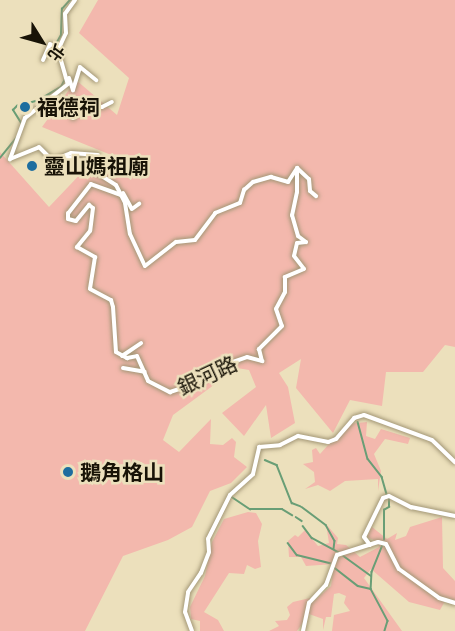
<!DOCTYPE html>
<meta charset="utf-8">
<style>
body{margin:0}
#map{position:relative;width:455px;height:631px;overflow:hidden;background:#ece0bc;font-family:"PT Serif","Noto Sans TC",serif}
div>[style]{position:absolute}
.green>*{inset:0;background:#f3b8ad}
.stream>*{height:1.5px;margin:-0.75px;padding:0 0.75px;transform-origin:0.75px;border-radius:0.75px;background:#699e76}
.roads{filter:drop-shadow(0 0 2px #a29675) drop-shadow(0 0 2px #a29675)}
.minor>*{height:4px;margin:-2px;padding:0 2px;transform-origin:2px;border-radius:2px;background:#fff}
.dots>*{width:16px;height:16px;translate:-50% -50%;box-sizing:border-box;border:3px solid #ece0bc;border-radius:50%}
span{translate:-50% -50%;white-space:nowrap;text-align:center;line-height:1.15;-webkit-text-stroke:5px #ece0bc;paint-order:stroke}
.poi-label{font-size:21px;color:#181307;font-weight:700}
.left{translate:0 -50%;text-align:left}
.street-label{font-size:21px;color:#181307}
.north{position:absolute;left:12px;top:12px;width:60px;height:60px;-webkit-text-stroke:4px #ece0bc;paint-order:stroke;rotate:127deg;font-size:16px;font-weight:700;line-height:24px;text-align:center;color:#181307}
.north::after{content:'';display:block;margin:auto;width:21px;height:27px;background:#181307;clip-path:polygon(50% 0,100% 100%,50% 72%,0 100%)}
</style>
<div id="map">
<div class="green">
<i style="clip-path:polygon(98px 0,455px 0,455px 347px,445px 345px,423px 372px,386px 372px,382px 406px,350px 400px,333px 433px,296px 388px,301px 359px,279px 373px,288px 387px,295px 423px,271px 438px,266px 405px,244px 436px,222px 413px,256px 387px,249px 370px,237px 368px,173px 415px,163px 440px,179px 452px,211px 419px,210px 444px,223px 445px,232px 438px,236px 442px,234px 457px,247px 467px,231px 483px,210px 491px,192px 527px,168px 540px,123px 556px,85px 631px,0 631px,0 152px,49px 207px,88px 166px,121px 159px,42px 127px,76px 80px,117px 115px,129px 78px,79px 33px)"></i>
<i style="clip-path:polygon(367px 422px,366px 436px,375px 439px,381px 429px,410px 438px,408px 444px,385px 439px,374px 454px,381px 471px,378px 491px,378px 479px,345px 481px,330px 491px,318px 485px,305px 489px,315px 482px,314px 472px,303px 464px,313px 462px,312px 450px,316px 448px,320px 454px,347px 424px)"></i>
<i style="clip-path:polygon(248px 512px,256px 513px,262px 524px,258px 541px,261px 567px,255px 569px,247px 565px,244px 574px,229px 573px,204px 612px,218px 620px,224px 631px,200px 631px,200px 621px,191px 619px,190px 607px,205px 576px,212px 542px,224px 519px)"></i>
<i style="clip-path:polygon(442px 517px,443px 568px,455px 581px,455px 601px,445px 601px,440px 610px,409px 602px,371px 569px,364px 578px,402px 631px,332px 631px,334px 615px,350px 611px,344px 603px,346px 596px,339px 593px,334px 594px,331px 617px,326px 617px,323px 630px,323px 619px,309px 614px,297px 631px,269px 631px,279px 626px,275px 621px,287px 620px,290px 615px,287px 607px,293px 602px,310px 598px,314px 601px,331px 586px,334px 564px,306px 566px,301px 557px,289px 557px,288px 541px,295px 535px,298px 537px,305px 530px,318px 546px,329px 543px,326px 524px,338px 538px,337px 544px,346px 545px,360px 557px,379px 547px,378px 542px,367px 537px,372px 527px,387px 539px,397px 533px,395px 540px,406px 536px,410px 527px)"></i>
</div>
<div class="stream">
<i style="left:56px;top:44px;width:10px;rotate:-61deg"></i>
<i style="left:61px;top:35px;width:26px;rotate:-88deg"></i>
<i style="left:62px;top:9px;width:12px;rotate:-48deg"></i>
<i style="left:54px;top:49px;width:10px;rotate:66deg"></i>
<i style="left:21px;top:123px;width:15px;rotate:-122deg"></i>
<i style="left:13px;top:110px;width:6px;rotate:-45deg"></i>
<i style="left:17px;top:106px;width:23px;rotate:-15deg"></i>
<i style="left:39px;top:100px;width:26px;rotate:-31deg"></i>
<i style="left:61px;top:87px;width:9px;rotate:-63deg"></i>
<i style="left:0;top:158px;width:26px;rotate:-51deg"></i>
<i style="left:358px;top:422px;width:38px;rotate:75deg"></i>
<i style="left:368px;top:459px;width:23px;rotate:52deg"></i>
<i style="left:382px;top:477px;width:18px;rotate:74deg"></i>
<i style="left:265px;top:460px;width:13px;rotate:23deg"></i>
<i style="left:277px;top:465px;width:41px;rotate:68.5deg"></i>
<i style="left:292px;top:503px;width:9px;rotate:21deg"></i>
<i style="left:232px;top:497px;width:22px;rotate:34deg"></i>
<i style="left:250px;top:509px;width:32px"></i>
<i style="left:282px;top:509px;width:12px;rotate:31deg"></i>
<i style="left:302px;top:507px;width:30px;rotate:37deg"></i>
<i style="left:326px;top:525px;width:18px;rotate:61deg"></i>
<i style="left:335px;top:541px;width:8px;rotate:97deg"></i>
<i style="left:296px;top:517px;width:7px;rotate:34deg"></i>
<i style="left:303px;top:526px;width:15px;rotate:53deg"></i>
<i style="left:312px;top:538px;width:30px;rotate:28deg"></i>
<i style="left:384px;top:540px;width:30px;rotate:-90deg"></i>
<i style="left:384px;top:510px;width:6px;rotate:-31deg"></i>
<i style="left:389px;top:507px;width:8px;rotate:-90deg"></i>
<i style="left:288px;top:543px;width:15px;rotate:53deg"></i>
<i style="left:297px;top:555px;width:34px;rotate:14deg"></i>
<i style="left:383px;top:545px;width:29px;rotate:112deg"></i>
<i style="left:372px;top:572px;width:17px;rotate:93deg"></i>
<i style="left:371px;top:589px;width:36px;rotate:62deg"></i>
<i style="left:388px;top:621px;width:10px;rotate:107deg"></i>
<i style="left:341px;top:554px;width:37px;rotate:36deg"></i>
<i style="left:335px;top:568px;width:29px;rotate:38deg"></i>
<i style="left:358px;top:586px;width:13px;rotate:13deg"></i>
</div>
<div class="roads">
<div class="minor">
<i style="left:75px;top:0;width:17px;rotate:126deg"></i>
<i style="left:65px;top:14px;width:19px;rotate:87deg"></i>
<i style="left:66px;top:33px;width:19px;rotate:115deg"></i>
<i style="left:58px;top:50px;width:35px;rotate:74deg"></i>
<i style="left:68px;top:84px;width:55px;rotate:141.7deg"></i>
<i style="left:25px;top:118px;width:44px;rotate:110.1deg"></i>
<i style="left:10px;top:159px;width:31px;rotate:-22deg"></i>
<i style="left:39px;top:147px;width:17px;rotate:45deg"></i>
<i style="left:51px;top:159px;width:21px;rotate:-5deg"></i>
<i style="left:72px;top:157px;width:52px;rotate:32.5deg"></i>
<i style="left:116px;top:185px;width:20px;rotate:63deg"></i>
<i style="left:125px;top:203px;width:31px;rotate:81deg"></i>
<i style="left:130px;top:234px;width:35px;rotate:65deg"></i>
<i style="left:145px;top:266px;width:39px;rotate:-38deg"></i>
<i style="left:176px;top:242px;width:19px;rotate:-6deg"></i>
<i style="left:195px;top:240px;width:34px;rotate:-53deg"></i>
<i style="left:215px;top:213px;width:27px;rotate:-22deg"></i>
<i style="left:240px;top:203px;width:14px;rotate:-73deg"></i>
<i style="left:244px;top:190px;width:12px;rotate:-42deg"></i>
<i style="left:253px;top:182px;width:19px;rotate:-16deg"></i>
<i style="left:271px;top:177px;width:18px;rotate:16deg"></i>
<i style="left:288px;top:182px;width:17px;rotate:-57deg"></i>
<i style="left:297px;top:168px;width:24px;rotate:90deg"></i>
<i style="left:297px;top:192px;width:24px;rotate:102deg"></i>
<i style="left:292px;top:215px;width:22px;rotate:74deg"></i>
<i style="left:298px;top:236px;width:10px;rotate:37deg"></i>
<i style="left:306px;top:242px;width:9px;rotate:174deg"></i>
<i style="left:297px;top:243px;width:13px;rotate:103deg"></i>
<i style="left:294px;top:256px;width:16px;rotate:52deg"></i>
<i style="left:304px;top:269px;width:21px;rotate:157deg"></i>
<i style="left:285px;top:277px;width:15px;rotate:90deg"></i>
<i style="left:285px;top:292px;width:19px;rotate:118deg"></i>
<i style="left:276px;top:309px;width:18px;rotate:71deg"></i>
<i style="left:282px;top:326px;width:33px;rotate:135deg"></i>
<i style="left:259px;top:349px;width:12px;rotate:76deg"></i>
<i style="left:43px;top:60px;width:17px;rotate:-66deg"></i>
<i style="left:50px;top:44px;width:9px;rotate:27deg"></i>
<i style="left:69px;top:78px;width:13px;rotate:72deg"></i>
<i style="left:73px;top:90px;width:24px;rotate:-73deg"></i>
<i style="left:80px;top:67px;width:21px;rotate:39deg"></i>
<i style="left:44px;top:103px;width:6px;rotate:51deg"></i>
<i style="left:48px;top:108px;width:28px;rotate:-13deg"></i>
<i style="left:75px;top:102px;width:16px;rotate:97deg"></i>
<i style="left:73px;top:118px;width:16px;rotate:-47deg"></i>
<i style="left:84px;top:106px;width:18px;rotate:3deg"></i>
<i style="left:102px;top:107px;width:11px;rotate:-27deg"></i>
<i style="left:56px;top:159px;width:16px;rotate:-22deg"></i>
<i style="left:71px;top:153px;width:27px;rotate:4deg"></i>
<i style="left:297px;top:168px;width:16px;rotate:43deg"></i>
<i style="left:309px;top:179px;width:12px;rotate:85deg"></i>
<i style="left:310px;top:191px;width:8px;rotate:40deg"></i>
<i style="left:123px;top:193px;width:18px;rotate:61deg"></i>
<i style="left:132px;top:209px;width:9px;rotate:-36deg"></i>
<i style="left:121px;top:195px;width:32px;rotate:-160deg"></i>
<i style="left:91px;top:184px;width:37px;rotate:128deg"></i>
<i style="left:68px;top:213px;width:6px;rotate:90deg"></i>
<i style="left:68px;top:219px;width:8px;rotate:14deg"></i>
<i style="left:76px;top:221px;width:21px;rotate:-51deg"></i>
<i style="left:89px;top:205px;width:5px;rotate:37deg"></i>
<i style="left:93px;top:208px;width:23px;rotate:97deg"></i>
<i style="left:90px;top:231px;width:21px;rotate:129deg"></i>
<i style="left:77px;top:247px;width:21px;rotate:29deg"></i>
<i style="left:95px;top:257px;width:32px;rotate:99deg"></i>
<i style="left:90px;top:289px;width:24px;rotate:28deg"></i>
<i style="left:111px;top:300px;width:7px;rotate:74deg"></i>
<i style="left:113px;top:307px;width:45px;rotate:86.2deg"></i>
<i style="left:116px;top:352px;width:13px;rotate:29deg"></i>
<i style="left:127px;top:358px;width:10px;rotate:-11deg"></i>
<i style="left:137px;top:356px;width:27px;rotate:66deg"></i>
<i style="left:148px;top:381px;width:25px;rotate:27deg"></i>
<i style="left:170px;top:392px;width:28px;rotate:-18deg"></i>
<i style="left:197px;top:383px;width:36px;rotate:-32deg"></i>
<i style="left:227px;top:364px;width:21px;rotate:-19deg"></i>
<i style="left:247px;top:357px;width:16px;rotate:15deg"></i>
<i style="left:122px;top:356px;width:23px;rotate:-34deg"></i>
<i style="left:123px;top:368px;width:22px;rotate:10deg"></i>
<i style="left:370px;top:545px;width:10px;rotate:-127deg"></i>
<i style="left:364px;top:537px;width:43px;rotate:-64deg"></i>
<i style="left:383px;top:498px;width:6px;rotate:-18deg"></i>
<i style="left:389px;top:496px;width:25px;rotate:27deg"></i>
<i style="left:411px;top:507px;width:45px;rotate:11.6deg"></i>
<i style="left:192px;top:631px;width:20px;rotate:-110deg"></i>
<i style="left:185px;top:612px;width:20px;rotate:-81deg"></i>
<i style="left:188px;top:592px;width:23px;rotate:-56deg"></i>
<i style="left:201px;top:573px;width:22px;rotate:-69deg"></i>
<i style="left:209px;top:552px;width:13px;rotate:-94deg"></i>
<i style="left:208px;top:539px;width:49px;rotate:-63.4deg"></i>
<i style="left:230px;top:495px;width:31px;rotate:-42deg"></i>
<i style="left:253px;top:474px;width:28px;rotate:-77deg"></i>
<i style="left:259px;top:447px;width:21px;rotate:-5deg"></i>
<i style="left:280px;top:445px;width:20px;rotate:-27deg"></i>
<i style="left:298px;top:436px;width:31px;rotate:11deg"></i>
<i style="left:328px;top:442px;width:9px;rotate:-21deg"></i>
<i style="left:336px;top:439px;width:28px;rotate:-49deg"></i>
<i style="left:354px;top:418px;width:10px;rotate:-17deg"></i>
<i style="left:364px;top:415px;width:72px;rotate:20.2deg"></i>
<i style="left:432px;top:440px;width:32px;rotate:44deg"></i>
<i style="left:303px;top:631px;width:29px;rotate:-78deg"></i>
<i style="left:309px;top:603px;width:25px;rotate:-47deg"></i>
<i style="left:326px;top:585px;width:32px;rotate:-70deg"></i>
<i style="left:337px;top:555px;width:43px;rotate:-17.6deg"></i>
<i style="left:378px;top:542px;width:8px;rotate:14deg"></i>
<i style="left:386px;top:544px;width:28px;rotate:63deg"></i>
<i style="left:399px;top:569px;width:49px;rotate:35.9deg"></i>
<i style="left:439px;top:598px;width:17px;rotate:17deg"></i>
</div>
</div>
<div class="dots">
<i style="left:25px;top:107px;background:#1d6d9f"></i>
<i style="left:32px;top:166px;background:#1d6d9f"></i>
<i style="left:68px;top:472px;background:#1d6d9f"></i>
</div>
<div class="poi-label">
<span class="left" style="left:37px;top:107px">福德祠</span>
<span class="left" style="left:44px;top:166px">靈山媽祖廟</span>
<span class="left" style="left:80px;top:472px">鵝角格山</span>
</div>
<div class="street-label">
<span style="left:207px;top:375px;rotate:-25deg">銀河路</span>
</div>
<div class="north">北</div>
</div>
